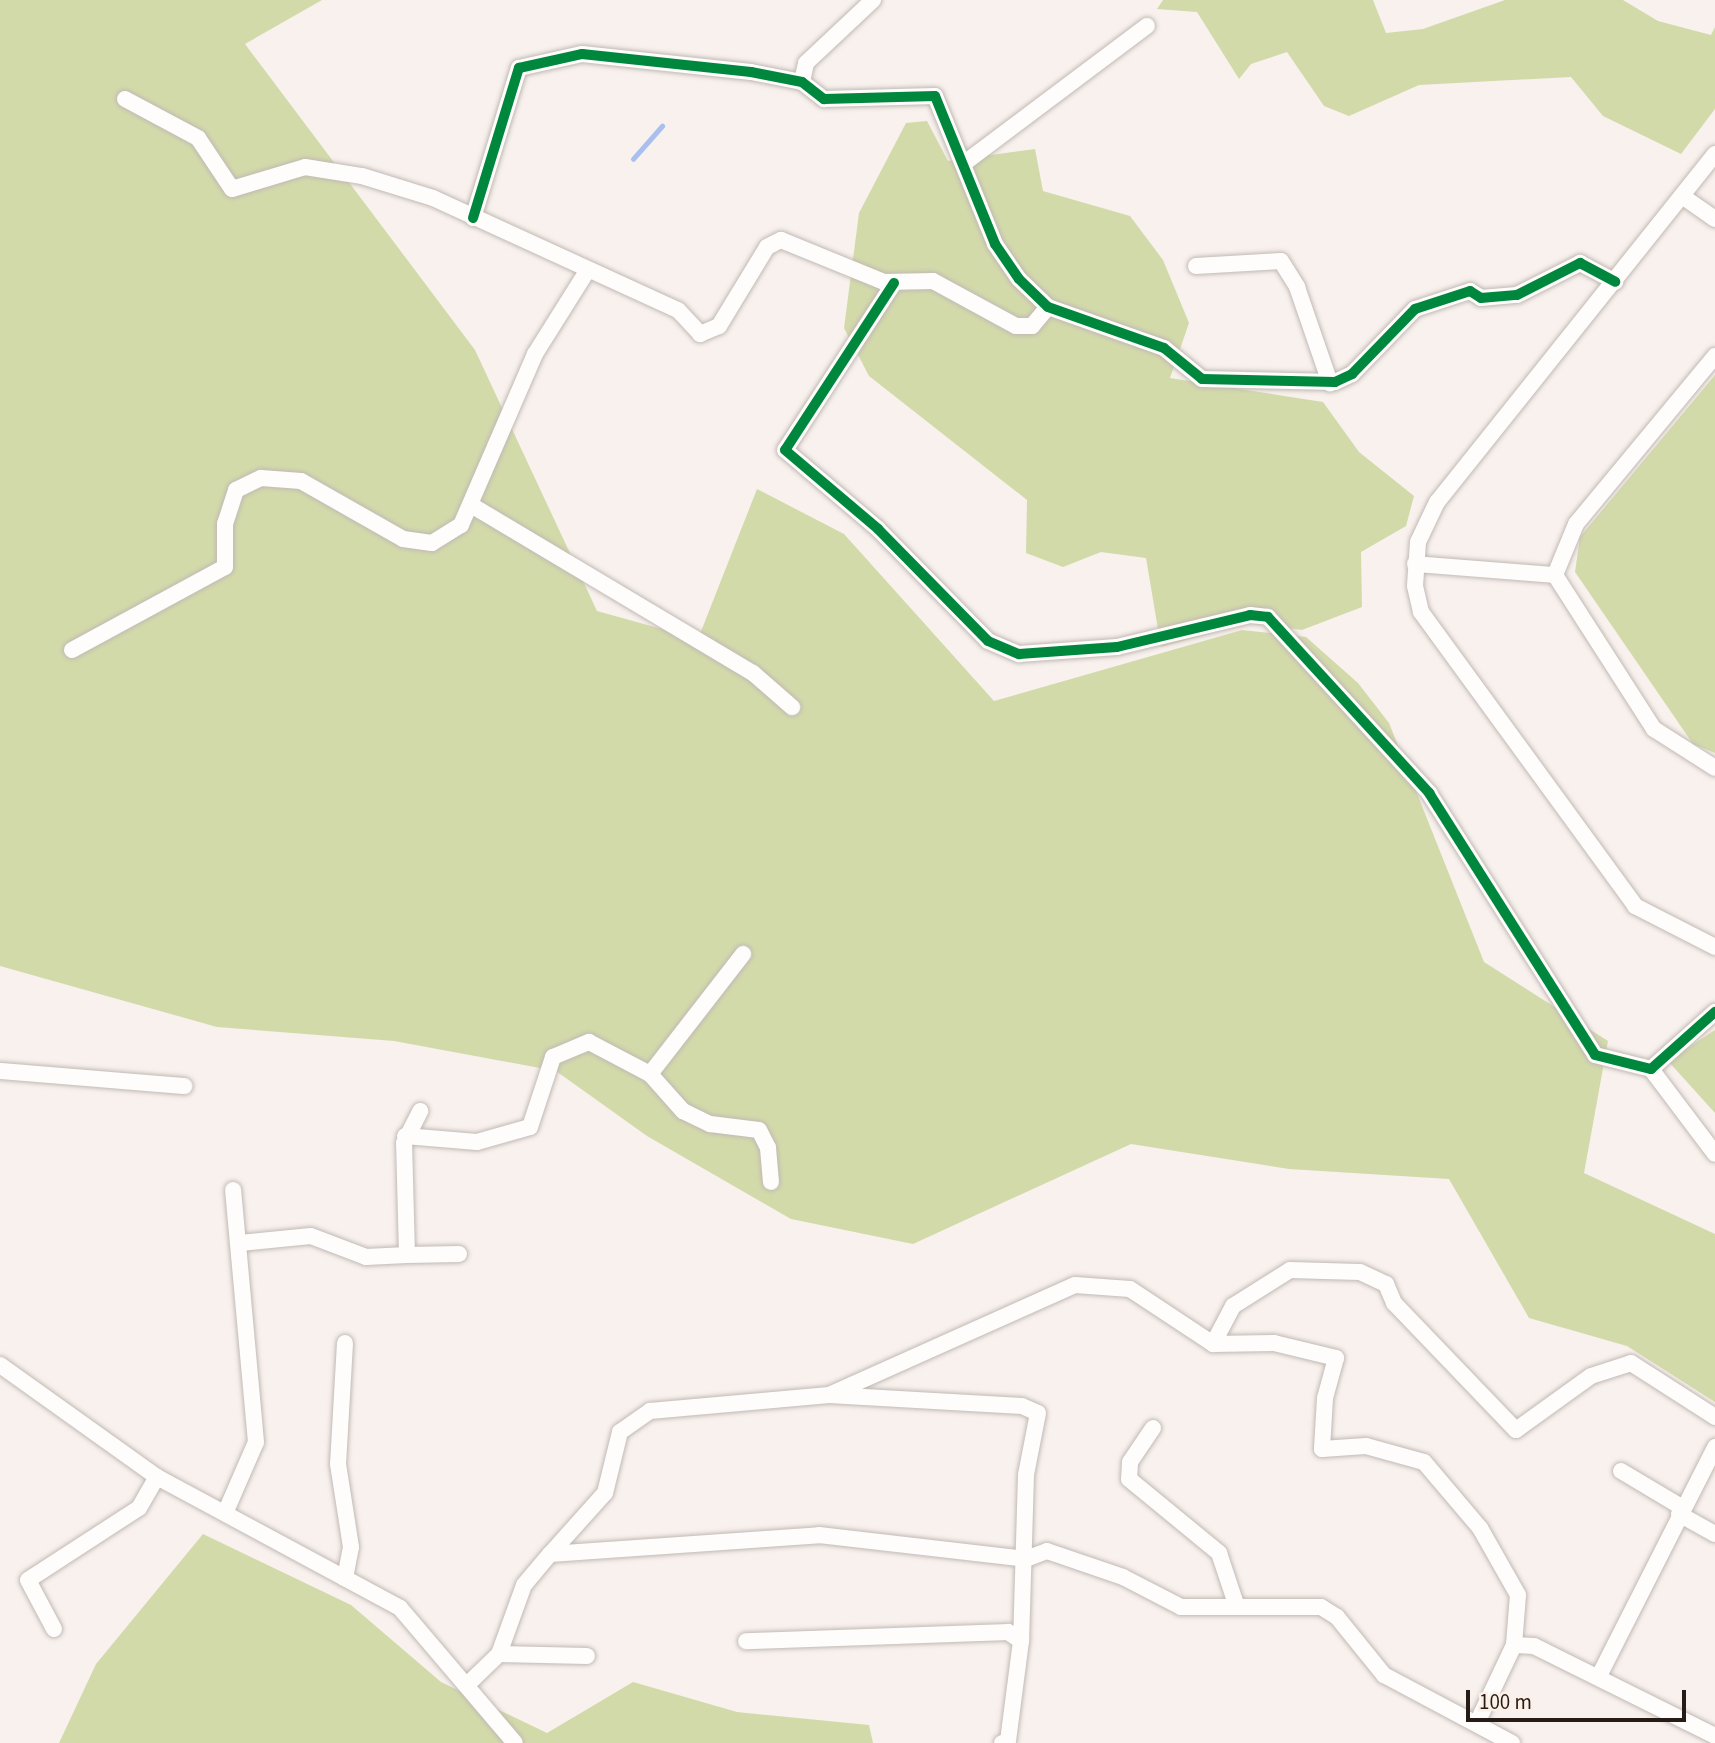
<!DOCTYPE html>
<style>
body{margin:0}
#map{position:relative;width:1715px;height:1743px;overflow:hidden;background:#f8f1ed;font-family:"Source Sans 3",sans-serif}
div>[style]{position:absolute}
.forest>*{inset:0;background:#d3daaa}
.stream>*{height:4.5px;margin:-2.25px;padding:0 2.25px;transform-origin:2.25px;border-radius:2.25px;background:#a8bfef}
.roads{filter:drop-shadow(0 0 2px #c1b9b4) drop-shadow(0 0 2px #c1b9b4)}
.minor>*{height:16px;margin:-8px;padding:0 8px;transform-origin:8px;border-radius:8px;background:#fefdfc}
.cycleway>*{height:10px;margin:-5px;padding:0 5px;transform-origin:5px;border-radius:5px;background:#00873e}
span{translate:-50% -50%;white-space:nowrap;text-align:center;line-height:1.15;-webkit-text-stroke:5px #fcf0e9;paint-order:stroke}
.scale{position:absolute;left:1466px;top:1690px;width:220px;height:32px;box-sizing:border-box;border:4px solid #261b15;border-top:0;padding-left:9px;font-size:21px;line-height:24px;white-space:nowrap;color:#261b15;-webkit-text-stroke:5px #fcf0e9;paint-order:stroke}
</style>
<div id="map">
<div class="forest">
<i style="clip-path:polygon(0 0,322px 0,245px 44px,475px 350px,597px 611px,698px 639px,757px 489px,844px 534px,994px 701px,1242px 630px,1306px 637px,1358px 683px,1389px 723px,1484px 962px,1608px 1041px,1584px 1173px,1715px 1234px,1715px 1402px,1627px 1346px,1529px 1318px,1449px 1179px,1289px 1169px,1131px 1144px,913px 1244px,791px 1219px,647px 1136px,556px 1071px,394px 1041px,217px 1027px,0 966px)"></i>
<i style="clip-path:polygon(1163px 0,1373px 0,1386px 33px,1423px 29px,1505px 0,1623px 0,1658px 21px,1711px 35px,1715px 27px,1715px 109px,1681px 154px,1603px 116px,1571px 77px,1419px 85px,1349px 116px,1324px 106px,1287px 52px,1251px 64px,1239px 79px,1197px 12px,1157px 9px)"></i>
<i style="clip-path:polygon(927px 121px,948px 161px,1035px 149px,1043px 191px,1130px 216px,1163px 260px,1189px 323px,1170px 378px,1323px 402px,1359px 452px,1414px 496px,1406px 526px,1361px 552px,1362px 607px,1302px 630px,1247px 623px,1161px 647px,1146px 558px,1101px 552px,1063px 567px,1026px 553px,1027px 500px,869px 376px,844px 328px,859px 213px,906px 123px)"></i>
<i style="clip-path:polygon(1715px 375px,1715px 753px,1693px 744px,1575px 572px,1580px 537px)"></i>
<i style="clip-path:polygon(1715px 1030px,1715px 1113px,1668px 1061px)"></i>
<i style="clip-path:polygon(203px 1534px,351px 1605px,441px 1682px,547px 1733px,633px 1682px,737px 1712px,869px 1725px,873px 1743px,59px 1743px,96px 1664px)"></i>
</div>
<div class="stream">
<i style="left:633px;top:159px;width:44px;rotate:-48.7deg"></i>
</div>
<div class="roads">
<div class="minor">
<i style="left:802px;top:82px;width:19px;rotate:-78deg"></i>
<i style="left:806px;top:63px;width:92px;rotate:-43.2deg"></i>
<i style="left:125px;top:99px;width:83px;rotate:28.1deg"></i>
<i style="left:198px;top:138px;width:61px;rotate:56.3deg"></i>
<i style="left:232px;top:189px;width:76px;rotate:-16.8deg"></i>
<i style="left:305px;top:167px;width:58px;rotate:9deg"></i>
<i style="left:362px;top:176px;width:74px;rotate:17.2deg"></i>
<i style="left:433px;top:198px;width:269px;rotate:24.6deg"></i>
<i style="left:678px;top:310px;width:33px;rotate:47deg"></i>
<i style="left:700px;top:334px;width:21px;rotate:-23deg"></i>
<i style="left:719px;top:326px;width:92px;rotate:-58.7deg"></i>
<i style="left:767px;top:247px;width:16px;rotate:-27deg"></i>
<i style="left:781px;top:240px;width:111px;rotate:22.2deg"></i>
<i style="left:884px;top:282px;width:49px;rotate:-1.2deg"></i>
<i style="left:933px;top:281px;width:94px;rotate:28.5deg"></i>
<i style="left:1016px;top:326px;width:16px"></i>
<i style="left:1032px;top:326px;width:25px;rotate:-50deg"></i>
<i style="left:1715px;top:154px;width:445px;rotate:128.6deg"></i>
<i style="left:1437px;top:502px;width:44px;rotate:115.4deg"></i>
<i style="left:1418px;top:542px;width:44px;rotate:93.9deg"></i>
<i style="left:1415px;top:586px;width:27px;rotate:77deg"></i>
<i style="left:1421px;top:612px;width:364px;rotate:53.9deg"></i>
<i style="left:1635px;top:906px;width:90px;rotate:27.1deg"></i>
<i style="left:967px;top:161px;width:225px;rotate:-36.9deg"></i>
<i style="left:1682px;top:196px;width:40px;rotate:34.9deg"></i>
<i style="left:473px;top:218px;width:157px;rotate:-73deg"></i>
<i style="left:519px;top:68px;width:65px;rotate:-12.5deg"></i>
<i style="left:582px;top:54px;width:170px;rotate:6.1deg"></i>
<i style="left:751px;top:72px;width:52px;rotate:11.1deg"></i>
<i style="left:802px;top:82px;width:28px;rotate:38deg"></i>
<i style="left:824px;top:99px;width:111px;rotate:-1.5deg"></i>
<i style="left:935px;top:96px;width:160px;rotate:67.9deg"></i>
<i style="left:995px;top:244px;width:42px;rotate:55.6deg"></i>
<i style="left:1019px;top:279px;width:40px;rotate:44deg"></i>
<i style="left:1048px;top:307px;width:123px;rotate:19.5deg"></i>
<i style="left:1164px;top:348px;width:49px;rotate:39.2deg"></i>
<i style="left:1202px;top:379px;width:133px;rotate:1.3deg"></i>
<i style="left:1335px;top:382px;width:19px;rotate:-25deg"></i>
<i style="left:1352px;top:374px;width:91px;rotate:-45.9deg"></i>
<i style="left:1415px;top:309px;width:58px;rotate:-18.1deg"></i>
<i style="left:1470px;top:291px;width:13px;rotate:32deg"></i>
<i style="left:1481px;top:298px;width:36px;rotate:-5deg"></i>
<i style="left:1517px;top:295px;width:71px;rotate:-26.9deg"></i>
<i style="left:1580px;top:263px;width:40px;rotate:28deg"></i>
<i style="left:1196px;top:266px;width:85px;rotate:-3.4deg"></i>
<i style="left:1281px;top:261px;width:31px;rotate:58deg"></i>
<i style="left:1297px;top:287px;width:102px;rotate:71deg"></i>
<i style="left:894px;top:283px;width:199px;rotate:123.1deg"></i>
<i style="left:785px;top:450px;width:122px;rotate:40.3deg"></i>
<i style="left:878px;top:529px;width:157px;rotate:45.5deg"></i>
<i style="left:988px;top:641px;width:34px;rotate:23deg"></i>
<i style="left:1019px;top:654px;width:98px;rotate:-4.1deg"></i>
<i style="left:1117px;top:647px;width:137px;rotate:-13.5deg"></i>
<i style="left:1250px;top:615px;width:18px;rotate:6deg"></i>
<i style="left:1268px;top:617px;width:239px;rotate:47.5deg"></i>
<i style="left:1429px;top:793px;width:310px;rotate:57.6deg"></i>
<i style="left:1595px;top:1055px;width:58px;rotate:14deg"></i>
<i style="left:1651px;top:1069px;width:86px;rotate:-41.7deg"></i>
<i style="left:1715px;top:356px;width:218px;rotate:129.6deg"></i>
<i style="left:1576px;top:524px;width:55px;rotate:112.4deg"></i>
<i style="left:1555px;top:575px;width:183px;rotate:57.3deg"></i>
<i style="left:1654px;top:729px;width:72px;rotate:32.6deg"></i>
<i style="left:471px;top:505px;width:328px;rotate:30.8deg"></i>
<i style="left:753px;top:673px;width:52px;rotate:41.1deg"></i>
<i style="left:1415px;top:564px;width:140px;rotate:4.5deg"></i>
<i style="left:72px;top:650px;width:174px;rotate:-28.5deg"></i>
<i style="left:225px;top:567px;width:43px;rotate:-90deg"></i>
<i style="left:225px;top:524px;width:36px;rotate:-72deg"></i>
<i style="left:236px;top:490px;width:28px;rotate:-26deg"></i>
<i style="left:261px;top:478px;width:40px;rotate:4.3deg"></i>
<i style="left:301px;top:481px;width:117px;rotate:29.6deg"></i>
<i style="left:403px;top:539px;width:29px;rotate:8deg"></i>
<i style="left:432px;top:543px;width:34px;rotate:-32deg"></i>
<i style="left:461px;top:525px;width:186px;rotate:-66.6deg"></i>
<i style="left:535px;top:354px;width:98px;rotate:-57.9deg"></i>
<i style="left:1651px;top:1069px;width:106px;rotate:53deg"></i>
<i style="left:0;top:1071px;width:185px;rotate:4.7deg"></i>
<i style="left:650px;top:1074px;width:152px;rotate:-52.2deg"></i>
<i style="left:405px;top:1136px;width:72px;rotate:4.8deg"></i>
<i style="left:477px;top:1142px;width:55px;rotate:-15.8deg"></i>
<i style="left:530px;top:1127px;width:74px;rotate:-71.8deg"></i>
<i style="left:553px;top:1057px;width:39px;rotate:-23deg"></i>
<i style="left:589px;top:1042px;width:69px;rotate:27.7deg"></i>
<i style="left:650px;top:1074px;width:50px;rotate:48.3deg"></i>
<i style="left:683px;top:1111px;width:30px;rotate:26deg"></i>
<i style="left:710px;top:1124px;width:49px;rotate:7deg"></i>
<i style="left:759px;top:1130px;width:20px;rotate:63deg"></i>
<i style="left:768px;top:1148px;width:34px;rotate:85deg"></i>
<i style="left:240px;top:1243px;width:71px;rotate:-5.6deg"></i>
<i style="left:311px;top:1236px;width:59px;rotate:20.9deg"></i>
<i style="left:366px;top:1257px;width:41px;rotate:-2.8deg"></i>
<i style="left:407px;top:1255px;width:112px;rotate:-91.5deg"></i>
<i style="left:404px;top:1143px;width:36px;rotate:-63deg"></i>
<i style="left:407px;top:1255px;width:52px;rotate:-1.1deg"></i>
<i style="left:345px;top:1343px;width:121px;rotate:93.3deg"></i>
<i style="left:338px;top:1464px;width:84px;rotate:81.1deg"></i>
<i style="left:351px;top:1547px;width:32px;rotate:101deg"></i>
<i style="left:1213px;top:1344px;width:43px;rotate:-62.2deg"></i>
<i style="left:1233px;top:1306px;width:67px;rotate:-32.3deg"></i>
<i style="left:1290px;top:1270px;width:70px;rotate:1.6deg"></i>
<i style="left:1360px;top:1272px;width:29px;rotate:25deg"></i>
<i style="left:1386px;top:1284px;width:21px;rotate:67deg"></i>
<i style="left:1394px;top:1303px;width:176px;rotate:46.2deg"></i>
<i style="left:1516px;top:1430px;width:92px;rotate:-35.8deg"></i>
<i style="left:1591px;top:1376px;width:42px;rotate:-18deg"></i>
<i style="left:1631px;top:1363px;width:100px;rotate:32.7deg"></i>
<i style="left:1213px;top:1344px;width:61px;rotate:-0.9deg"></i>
<i style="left:1274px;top:1343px;width:64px;rotate:13.6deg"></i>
<i style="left:1336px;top:1358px;width:41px;rotate:105.4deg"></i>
<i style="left:1325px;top:1398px;width:51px;rotate:93.4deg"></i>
<i style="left:1322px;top:1449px;width:44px;rotate:-3.9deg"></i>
<i style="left:1366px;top:1446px;width:60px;rotate:15.4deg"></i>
<i style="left:1424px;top:1462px;width:87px;rotate:49.7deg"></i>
<i style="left:1480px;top:1528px;width:77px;rotate:60.4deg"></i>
<i style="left:1518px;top:1595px;width:50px;rotate:94.6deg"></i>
<i style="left:1514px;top:1645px;width:86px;rotate:115.4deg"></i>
<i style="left:0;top:1365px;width:193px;rotate:35.5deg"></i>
<i style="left:157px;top:1477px;width:276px;rotate:28.3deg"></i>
<i style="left:400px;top:1608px;width:177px;rotate:49.6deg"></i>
<i style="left:829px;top:1395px;width:269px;rotate:-24.1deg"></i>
<i style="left:1075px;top:1285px;width:55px;rotate:4.2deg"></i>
<i style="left:1130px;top:1289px;width:100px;rotate:33.5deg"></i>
<i style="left:1153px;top:1428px;width:41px;rotate:124.1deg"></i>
<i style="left:1130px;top:1462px;width:17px;rotate:93deg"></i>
<i style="left:1129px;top:1479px;width:117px;rotate:39.4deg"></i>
<i style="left:1219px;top:1553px;width:57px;rotate:71.6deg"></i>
<i style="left:1621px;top:1471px;width:72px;rotate:30.8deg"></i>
<i style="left:226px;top:1511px;width:75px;rotate:-66.5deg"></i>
<i style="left:256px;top:1442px;width:253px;rotate:-95.2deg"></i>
<i style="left:1679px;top:1514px;width:41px;rotate:29.1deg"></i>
<i style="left:552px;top:1552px;width:79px;rotate:-48.1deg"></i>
<i style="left:605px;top:1493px;width:63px;rotate:-76.2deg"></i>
<i style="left:620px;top:1432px;width:37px;rotate:-35deg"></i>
<i style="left:650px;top:1411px;width:180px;rotate:-5.1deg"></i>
<i style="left:829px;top:1395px;width:193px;rotate:3.3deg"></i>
<i style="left:1022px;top:1406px;width:17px;rotate:24deg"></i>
<i style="left:1038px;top:1413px;width:63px;rotate:101deg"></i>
<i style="left:1026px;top:1475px;width:166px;rotate:91.7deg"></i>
<i style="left:1021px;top:1641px;width:16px;rotate:-145deg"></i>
<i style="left:1008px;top:1632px;width:262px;rotate:178deg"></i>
<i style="left:54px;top:1629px;width:55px;rotate:-118deg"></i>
<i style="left:28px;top:1580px;width:132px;rotate:-33deg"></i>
<i style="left:139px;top:1508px;width:36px;rotate:-60deg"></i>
<i style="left:1514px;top:1645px;width:20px;rotate:3deg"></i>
<i style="left:1534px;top:1646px;width:202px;rotate:26.4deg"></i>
<i style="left:499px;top:1654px;width:88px;rotate:1.3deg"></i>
<i style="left:1599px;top:1676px;width:257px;rotate:-63.1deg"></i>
<i style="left:469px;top:1683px;width:42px;rotate:-44deg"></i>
<i style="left:499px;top:1654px;width:73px;rotate:-70.1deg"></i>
<i style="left:524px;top:1585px;width:40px;rotate:-50deg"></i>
<i style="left:550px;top:1554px;width:270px;rotate:-4deg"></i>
<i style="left:819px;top:1535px;width:208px;rotate:6.6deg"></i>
<i style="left:1026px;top:1559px;width:22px;rotate:-21deg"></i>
<i style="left:1047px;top:1551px;width:80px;rotate:18.9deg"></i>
<i style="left:1123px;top:1577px;width:65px;rotate:27.3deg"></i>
<i style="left:1181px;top:1607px;width:140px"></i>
<i style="left:1321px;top:1607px;width:19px;rotate:32deg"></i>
<i style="left:1337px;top:1617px;width:75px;rotate:51deg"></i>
<i style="left:1384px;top:1675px;width:145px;rotate:28deg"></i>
<i style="left:1002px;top:1743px;width:6px;rotate:-18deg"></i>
<i style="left:1008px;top:1741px;width:101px;rotate:-82.6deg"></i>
</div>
</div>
<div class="cycleway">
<i style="left:473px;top:218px;width:157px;rotate:-73deg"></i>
<i style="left:519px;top:68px;width:65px;rotate:-12.5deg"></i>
<i style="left:582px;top:54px;width:170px;rotate:6.1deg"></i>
<i style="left:751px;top:72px;width:52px;rotate:11.1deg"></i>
<i style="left:802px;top:82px;width:28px;rotate:38deg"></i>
<i style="left:824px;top:99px;width:111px;rotate:-1.5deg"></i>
<i style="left:935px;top:96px;width:160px;rotate:67.9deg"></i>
<i style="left:995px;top:244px;width:42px;rotate:55.6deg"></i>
<i style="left:1019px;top:279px;width:40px;rotate:44deg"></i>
<i style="left:1048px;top:307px;width:123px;rotate:19.5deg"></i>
<i style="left:1164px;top:348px;width:49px;rotate:39.2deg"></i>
<i style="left:1202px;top:379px;width:133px;rotate:1.3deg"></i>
<i style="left:1335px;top:382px;width:19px;rotate:-25deg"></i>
<i style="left:1352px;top:374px;width:91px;rotate:-45.9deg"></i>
<i style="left:1415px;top:309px;width:58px;rotate:-18.1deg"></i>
<i style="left:1470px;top:291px;width:13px;rotate:32deg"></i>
<i style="left:1481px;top:298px;width:36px;rotate:-5deg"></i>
<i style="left:1517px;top:295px;width:71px;rotate:-26.9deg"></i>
<i style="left:1580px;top:263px;width:40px;rotate:28deg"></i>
<i style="left:894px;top:283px;width:199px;rotate:123.1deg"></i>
<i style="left:785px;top:450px;width:122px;rotate:40.3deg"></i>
<i style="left:878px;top:529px;width:157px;rotate:45.5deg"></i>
<i style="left:988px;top:641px;width:34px;rotate:23deg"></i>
<i style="left:1019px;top:654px;width:98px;rotate:-4.1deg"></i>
<i style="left:1117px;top:647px;width:137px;rotate:-13.5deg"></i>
<i style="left:1250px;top:615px;width:18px;rotate:6deg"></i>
<i style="left:1268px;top:617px;width:239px;rotate:47.5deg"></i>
<i style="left:1429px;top:793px;width:310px;rotate:57.6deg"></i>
<i style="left:1595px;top:1055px;width:58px;rotate:14deg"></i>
<i style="left:1651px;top:1069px;width:86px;rotate:-41.7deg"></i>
</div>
<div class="scale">100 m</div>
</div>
